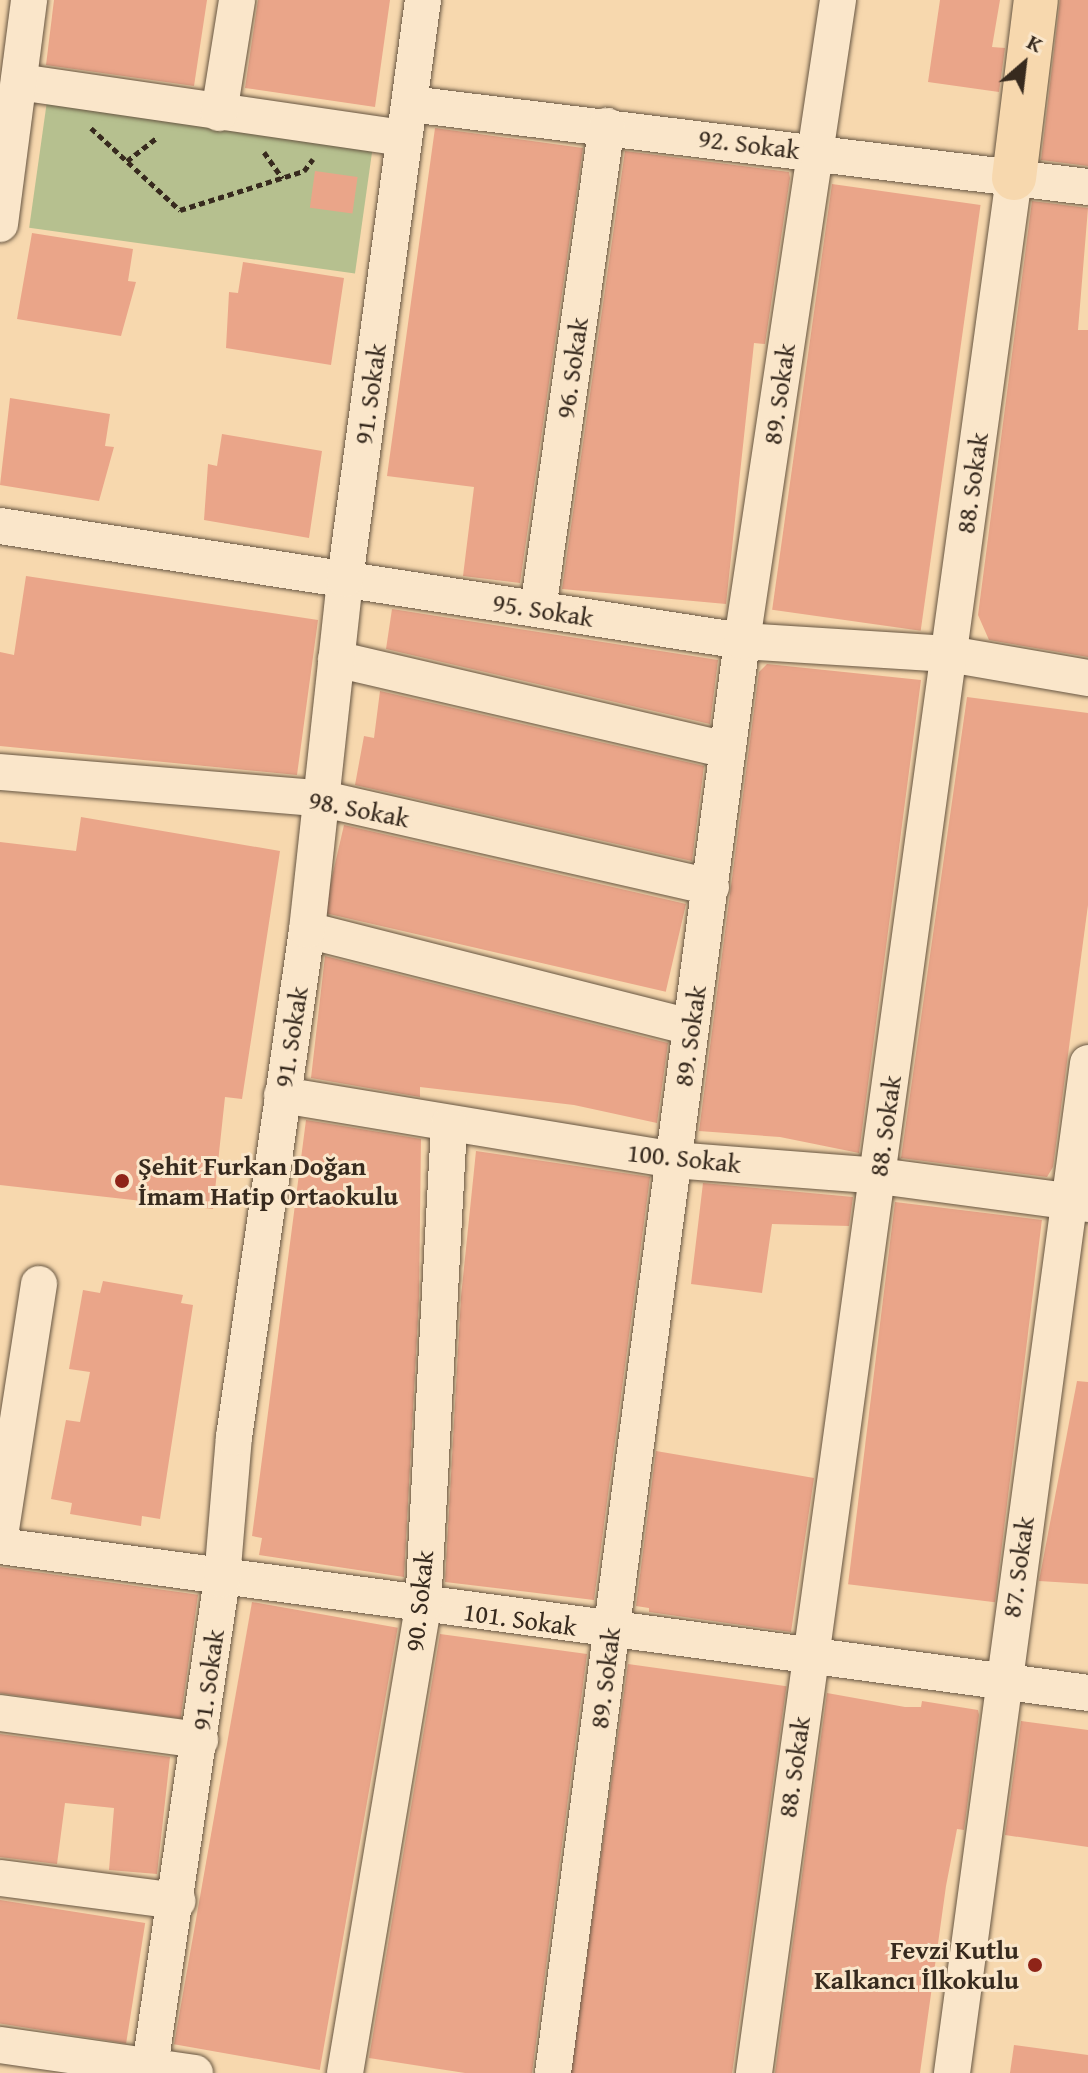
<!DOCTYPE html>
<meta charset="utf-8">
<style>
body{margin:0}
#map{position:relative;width:1088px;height:2073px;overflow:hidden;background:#f7d8ae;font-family:"Gentium Book Plus",serif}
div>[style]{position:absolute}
.green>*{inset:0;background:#b6c08f;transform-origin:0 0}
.building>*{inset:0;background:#eaa589;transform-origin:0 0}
.path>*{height:5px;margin-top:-2.5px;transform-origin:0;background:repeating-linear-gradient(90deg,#372a1e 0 6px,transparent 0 10px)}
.roads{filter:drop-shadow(0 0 2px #675642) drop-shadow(0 0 2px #675642)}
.minor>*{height:36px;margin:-18px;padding:0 18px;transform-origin:18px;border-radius:18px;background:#fae6ca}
.major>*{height:44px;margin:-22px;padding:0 22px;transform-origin:22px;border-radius:22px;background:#f7d8ae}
.dots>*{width:22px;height:22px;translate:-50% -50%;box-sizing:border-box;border:4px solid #fae6ca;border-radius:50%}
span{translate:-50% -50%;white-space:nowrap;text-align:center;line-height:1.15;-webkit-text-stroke:6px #fae6ca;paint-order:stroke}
.street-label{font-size:26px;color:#372a1e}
.poi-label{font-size:26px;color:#372a1e;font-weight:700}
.left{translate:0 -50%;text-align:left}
.right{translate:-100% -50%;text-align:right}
.north{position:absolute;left:984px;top:24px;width:80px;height:80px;-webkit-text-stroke:6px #fae6ca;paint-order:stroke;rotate:28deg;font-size:22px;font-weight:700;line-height:32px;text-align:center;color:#372a1e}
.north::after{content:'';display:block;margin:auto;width:28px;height:36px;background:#372a1e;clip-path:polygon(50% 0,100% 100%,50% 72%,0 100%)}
</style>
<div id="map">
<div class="green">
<i style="left:47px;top:101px;width:329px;height:128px;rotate:8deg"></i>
</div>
<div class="building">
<i style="clip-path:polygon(54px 0,207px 0,194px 86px,46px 65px)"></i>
<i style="clip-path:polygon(258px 0,390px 0,375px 107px,245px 88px)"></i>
<i style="clip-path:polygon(940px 0,1000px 0,992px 47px,1005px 48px,999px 92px,928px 82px)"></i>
<i style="clip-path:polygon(1060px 0,1088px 0,1088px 166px,1041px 160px)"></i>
<i style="clip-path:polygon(435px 128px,583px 148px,520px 583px,463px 576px,474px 487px,387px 476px)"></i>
<i style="clip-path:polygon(625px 151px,789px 172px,790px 178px,765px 344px,754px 343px,726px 604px,562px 589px)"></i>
<i style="left:315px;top:171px;width:43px;height:37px;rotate:8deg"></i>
<i style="left:832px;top:184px;width:150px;height:430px;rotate:8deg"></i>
<i style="clip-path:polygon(1032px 201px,1088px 208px,1078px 330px,1088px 330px,1088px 657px,989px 640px,978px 615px)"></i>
<i style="clip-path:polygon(32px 233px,133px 249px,128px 281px,136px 282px,121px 336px,17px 319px)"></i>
<i style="clip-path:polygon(243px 262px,344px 278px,331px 365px,226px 348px,229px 292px,238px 293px)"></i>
<i style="clip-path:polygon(10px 398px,110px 414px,105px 446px,114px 447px,99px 501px,0 485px)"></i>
<i style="clip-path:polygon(222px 434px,322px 451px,309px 538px,204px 520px,208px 464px,217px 466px)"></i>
<i style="clip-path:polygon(26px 576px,318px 620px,297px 775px,0 746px,0 652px,14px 655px)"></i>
<i style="clip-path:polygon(392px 609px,718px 660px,710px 724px,386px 649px)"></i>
<i style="clip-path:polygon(767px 664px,921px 680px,859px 1153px,780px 1137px,699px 1131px,759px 672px)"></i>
<i style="clip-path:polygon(380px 691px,704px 766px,692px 861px,355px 785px,364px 736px,374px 738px)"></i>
<i style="clip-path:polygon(967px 697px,1088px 713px,1088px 905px,1053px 1167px,1047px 1177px,901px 1158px)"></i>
<i style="clip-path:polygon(81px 817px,280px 851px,242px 1099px,225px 1097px,213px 1209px,0 1185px,0 842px,76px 851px)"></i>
<i style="left:344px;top:825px;width:351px;height:90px;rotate:13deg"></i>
<i style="clip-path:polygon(325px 956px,668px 1043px,657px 1123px,574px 1105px,420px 1087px,420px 1097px,311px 1078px)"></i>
<i style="clip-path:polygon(306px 1120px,421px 1139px,419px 1298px,404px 1577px,259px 1555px,262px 1538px,252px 1536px)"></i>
<i style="clip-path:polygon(476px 1151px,650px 1177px,594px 1600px,445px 1582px,461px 1297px)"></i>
<i style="clip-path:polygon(703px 1183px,853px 1197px,849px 1226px,772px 1224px,762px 1293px,691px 1284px)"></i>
<i style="left:895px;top:1202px;width:148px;height:385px;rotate:7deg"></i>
<i style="clip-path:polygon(103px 1281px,183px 1295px,181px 1303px,193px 1305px,160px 1519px,142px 1516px,141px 1526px,70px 1514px,72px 1503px,51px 1499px,66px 1420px,80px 1422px,90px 1372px,69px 1369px,83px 1290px,100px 1293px)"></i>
<i style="clip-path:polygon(1077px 1381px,1088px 1382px,1088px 1584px,1039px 1581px)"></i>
<i style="clip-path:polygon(656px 1451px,814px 1478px,791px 1632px,649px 1612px,649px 1608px,636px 1606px)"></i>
<i style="left:0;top:1567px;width:200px;height:125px;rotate:8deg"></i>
<i style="left:252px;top:1602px;width:148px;height:449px;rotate:10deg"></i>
<i style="clip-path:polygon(440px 1634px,587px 1654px,532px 2073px,465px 2073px,369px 2058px)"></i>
<i style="left:628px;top:1664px;width:160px;height:413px;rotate:8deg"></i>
<i style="clip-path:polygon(827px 1693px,905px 1707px,921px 1707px,922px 1701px,978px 1710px,979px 1715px,964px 1830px,957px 1829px,946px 1886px,920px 2073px,775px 2073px)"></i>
<i style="clip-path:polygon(1021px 1721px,1088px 1730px,1088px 1847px,1005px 1835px)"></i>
<i style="clip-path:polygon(0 1734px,170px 1757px,157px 1874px,109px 1870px,114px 1808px,65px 1803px,57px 1864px,0 1857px)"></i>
<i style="left:0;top:1900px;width:147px;height:122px;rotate:9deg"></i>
<i style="clip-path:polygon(1014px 2045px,1088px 2055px,1088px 2073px,1010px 2073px)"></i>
</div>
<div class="path">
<i style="left:91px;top:128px;width:121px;rotate:42.7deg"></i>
<i style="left:180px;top:210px;width:130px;rotate:-17.5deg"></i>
<i style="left:304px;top:171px;width:15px;rotate:-53deg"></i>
<i style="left:264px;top:152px;width:32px;rotate:55deg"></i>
<i style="left:127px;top:161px;width:39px;rotate:-38deg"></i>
</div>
<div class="roads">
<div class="minor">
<i style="left:19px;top:82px;width:389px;rotate:8.3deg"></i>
<i style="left:410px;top:104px;width:683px;rotate:6.98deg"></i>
<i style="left:219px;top:113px;width:114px;rotate:-80.9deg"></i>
<i style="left:0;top:224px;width:226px;rotate:-82.6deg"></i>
<i style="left:0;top:526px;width:751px;rotate:8.81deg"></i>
<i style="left:742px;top:641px;width:207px;rotate:3.6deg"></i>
<i style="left:949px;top:654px;width:141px;rotate:9.8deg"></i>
<i style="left:538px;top:609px;width:488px;rotate:-81.9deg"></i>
<i style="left:336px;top:659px;width:402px;rotate:13.1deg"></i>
<i style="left:0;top:772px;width:320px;rotate:4.7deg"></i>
<i style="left:319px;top:798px;width:402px;rotate:12.8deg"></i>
<i style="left:307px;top:930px;width:396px;rotate:14.2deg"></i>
<i style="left:282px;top:1095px;width:396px;rotate:9.4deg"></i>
<i style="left:673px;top:1160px;width:207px;rotate:4.4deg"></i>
<i style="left:879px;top:1176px;width:211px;rotate:7.6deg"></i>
<i style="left:0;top:1536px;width:255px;rotate:-81.2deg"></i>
<i style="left:0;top:1546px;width:1098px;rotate:7.69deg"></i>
<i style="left:0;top:1713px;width:202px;rotate:7.7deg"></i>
<i style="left:0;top:1878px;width:179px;rotate:7.4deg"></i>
<i style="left:0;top:2045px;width:197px;rotate:8.2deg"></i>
<i style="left:149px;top:2073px;width:499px;rotate:-81.6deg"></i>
<i style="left:222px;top:1579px;width:143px;rotate:-85.2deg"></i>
<i style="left:234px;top:1437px;width:512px;rotate:-81.81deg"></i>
<i style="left:307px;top:930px;width:353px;rotate:-83.8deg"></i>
<i style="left:345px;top:579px;width:584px;rotate:-82.33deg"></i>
<i style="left:345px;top:2073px;width:473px;rotate:-80.5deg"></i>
<i style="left:423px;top:1606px;width:482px;rotate:-86.9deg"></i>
<i style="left:553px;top:2073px;width:1444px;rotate:-82.48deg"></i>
<i style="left:742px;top:641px;width:648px;rotate:-81.48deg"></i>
<i style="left:754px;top:2073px;width:1913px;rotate:-82.19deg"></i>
<i style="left:952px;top:2073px;width:1019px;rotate:-82.33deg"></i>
</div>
<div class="major">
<i style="left:1014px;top:178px;width:179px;rotate:-83deg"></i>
</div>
</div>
<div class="dots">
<i style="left:122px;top:1181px;background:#8f2418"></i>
<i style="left:1035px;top:1965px;background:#8f2418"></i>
</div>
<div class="street-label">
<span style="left:749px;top:144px;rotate:7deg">92. Sokak</span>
<span style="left:572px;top:368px;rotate:-82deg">96. Sokak</span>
<span style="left:370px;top:394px;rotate:-82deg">91. Sokak</span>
<span style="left:779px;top:394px;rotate:-82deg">89. Sokak</span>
<span style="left:972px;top:483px;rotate:-82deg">88. Sokak</span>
<span style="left:543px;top:610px;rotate:9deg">95. Sokak</span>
<span style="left:359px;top:809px;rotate:11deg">98. Sokak</span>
<span style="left:690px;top:1036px;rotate:-82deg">89. Sokak</span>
<span style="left:291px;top:1037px;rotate:-81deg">91. Sokak</span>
<span style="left:885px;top:1126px;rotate:-82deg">88. Sokak</span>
<span style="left:684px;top:1158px;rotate:6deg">100. Sokak</span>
<span style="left:1018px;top:1567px;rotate:-82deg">87. Sokak</span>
<span style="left:419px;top:1601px;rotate:-84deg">90. Sokak</span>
<span style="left:520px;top:1619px;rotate:8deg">101. Sokak</span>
<span style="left:605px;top:1678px;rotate:-83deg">89. Sokak</span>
<span style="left:208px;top:1680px;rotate:-82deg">91. Sokak</span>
<span style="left:794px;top:1767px;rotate:-82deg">88. Sokak</span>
</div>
<div class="poi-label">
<span class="left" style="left:138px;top:1181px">Şehit Furkan Doğan<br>İmam Hatip Ortaokulu</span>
<span class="right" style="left:1019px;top:1965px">Fevzi Kutlu<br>Kalkancı İlkokulu</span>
</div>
<div class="north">K</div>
</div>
